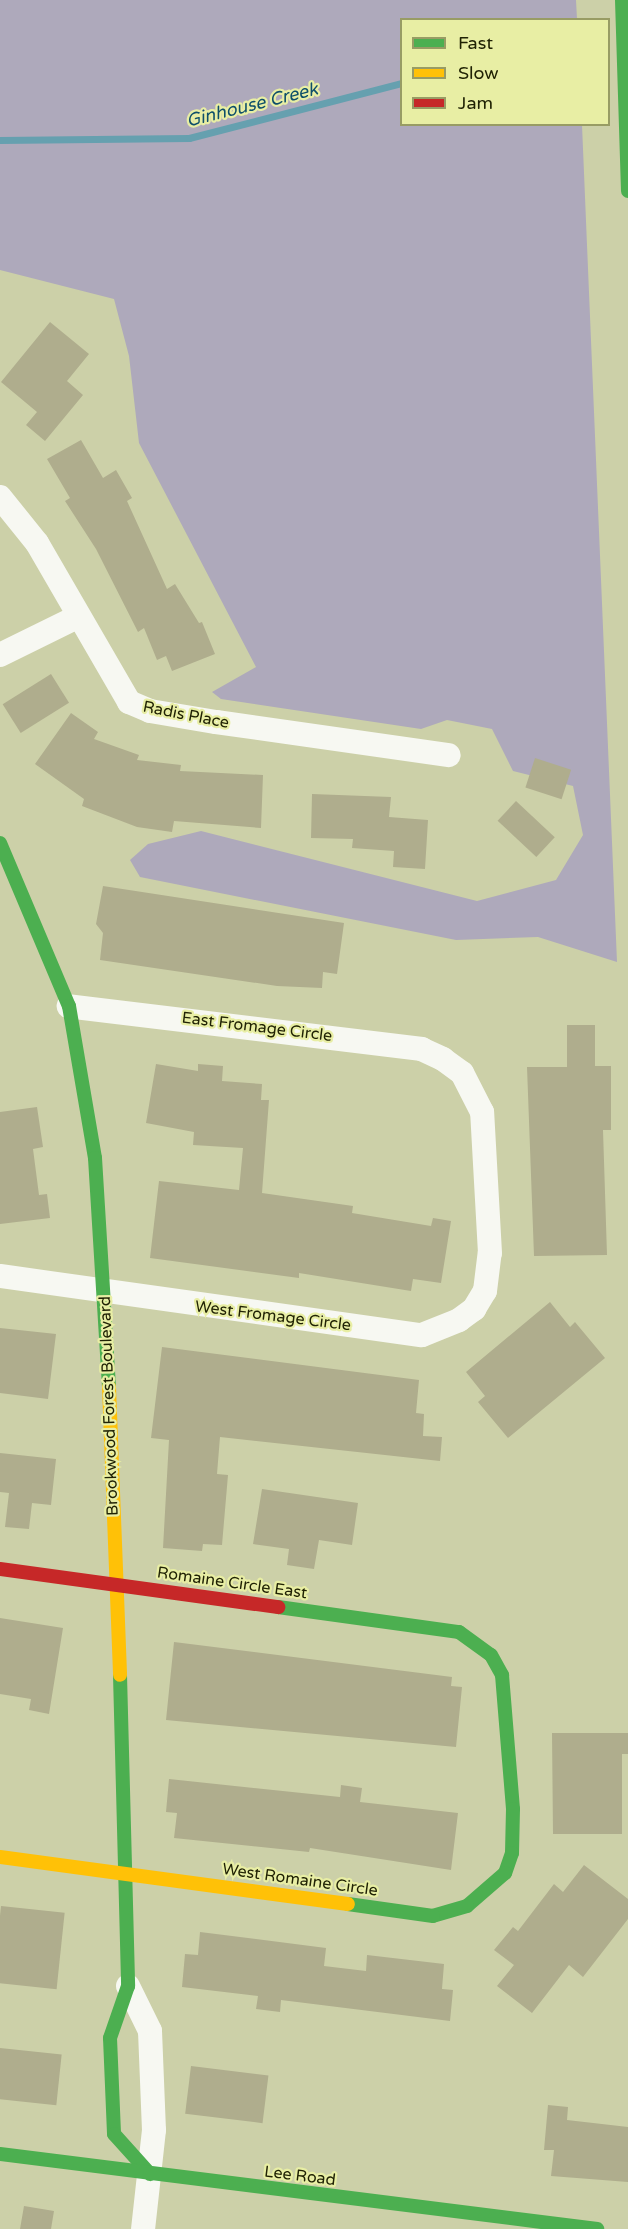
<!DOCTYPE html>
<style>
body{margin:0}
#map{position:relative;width:628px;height:2229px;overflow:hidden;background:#ccd0a8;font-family:"Varela Round",sans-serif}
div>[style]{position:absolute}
.forest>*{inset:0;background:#aea9bb}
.stream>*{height:7px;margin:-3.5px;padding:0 3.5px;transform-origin:3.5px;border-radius:3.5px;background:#66a0af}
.building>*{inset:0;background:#afad8d;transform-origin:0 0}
.street>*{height:24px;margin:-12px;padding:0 12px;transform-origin:12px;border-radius:12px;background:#f7f8f2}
.fast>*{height:14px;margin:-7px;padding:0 7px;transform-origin:7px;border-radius:7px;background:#4caf50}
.slow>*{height:14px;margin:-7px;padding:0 7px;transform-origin:7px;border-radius:7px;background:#ffc107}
.jam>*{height:14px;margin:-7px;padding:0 7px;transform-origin:7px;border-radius:7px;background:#c62828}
span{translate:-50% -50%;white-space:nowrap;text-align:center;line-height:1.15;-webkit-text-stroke:4.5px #e8eea4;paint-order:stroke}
.street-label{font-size:16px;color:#202204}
.water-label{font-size:18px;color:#0e4f6a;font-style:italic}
.legend{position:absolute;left:400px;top:18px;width:210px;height:108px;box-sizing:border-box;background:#e8eea4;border:2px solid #989c64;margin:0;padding:8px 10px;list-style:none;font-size:18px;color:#202204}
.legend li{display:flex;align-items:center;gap:12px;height:30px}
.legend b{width:30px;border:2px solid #989c64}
</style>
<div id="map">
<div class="forest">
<i style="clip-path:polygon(0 0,576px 0,577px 19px,402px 20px,402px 124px,582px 125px,617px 962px,538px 937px,456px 940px,140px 877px,130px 860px,148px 844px,201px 831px,477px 901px,556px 880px,583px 835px,573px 786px,513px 771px,492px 729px,447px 720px,421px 729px,221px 699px,212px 692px,256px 667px,139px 443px,129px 356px,114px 299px,0 270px)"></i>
</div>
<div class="stream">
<i style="left:0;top:140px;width:189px;rotate:-0.6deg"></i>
<i style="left:189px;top:138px;width:220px;rotate:-14.5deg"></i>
</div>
<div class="building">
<i style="clip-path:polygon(50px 322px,89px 354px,67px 381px,83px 395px,45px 441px,26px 425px,37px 412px,1px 382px)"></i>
<i style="clip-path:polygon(81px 440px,103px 478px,116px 470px,132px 498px,127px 501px,167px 589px,175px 584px,199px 623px,202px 622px,215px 654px,172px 671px,166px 656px,157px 660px,144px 628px,138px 632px,96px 549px,65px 501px,70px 498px,47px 459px)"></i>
<i style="left:51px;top:674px;width:34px;height:57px;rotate:58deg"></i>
<i style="clip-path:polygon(71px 713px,98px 732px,94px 739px,139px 755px,137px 760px,181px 765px,180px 771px,263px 775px,261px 828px,174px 821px,172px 832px,137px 827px,82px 806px,84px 799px,35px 764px)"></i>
<i style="left:535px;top:758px;width:38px;height:31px;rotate:18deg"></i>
<i style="clip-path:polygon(312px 794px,391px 797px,389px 817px,428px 820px,425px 869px,393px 867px,394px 851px,352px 848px,353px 839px,311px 838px)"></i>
<i style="left:516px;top:801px;width:53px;height:27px;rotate:43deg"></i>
<i style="clip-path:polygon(103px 886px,344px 923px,337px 974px,323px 972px,322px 988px,277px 986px,100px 960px,103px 933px,96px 924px)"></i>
<i style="clip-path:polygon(567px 1025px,595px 1025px,595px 1066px,611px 1066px,611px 1130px,603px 1130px,607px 1255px,534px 1256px,527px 1067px,567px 1067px)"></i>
<i style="clip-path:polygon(156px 1064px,198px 1071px,198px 1064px,223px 1066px,222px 1081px,262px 1084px,261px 1100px,269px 1100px,262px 1193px,353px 1206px,352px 1213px,431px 1226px,433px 1218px,451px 1221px,441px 1283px,413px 1279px,411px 1291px,299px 1273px,299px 1278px,150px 1258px,159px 1181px,239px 1190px,243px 1148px,193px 1145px,194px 1132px,146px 1123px)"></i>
<i style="clip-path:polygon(37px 1107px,43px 1147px,33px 1149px,39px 1195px,47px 1194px,50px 1218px,0 1224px,0 1112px)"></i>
<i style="clip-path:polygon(550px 1302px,570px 1327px,575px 1322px,605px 1358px,508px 1438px,478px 1402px,485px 1396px,466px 1372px)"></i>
<i style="clip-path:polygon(0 1328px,56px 1334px,48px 1399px,0 1393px)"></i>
<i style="clip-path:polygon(162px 1347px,419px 1380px,416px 1413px,424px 1414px,423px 1436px,442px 1437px,440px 1461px,220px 1437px,217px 1474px,228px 1475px,222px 1545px,203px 1544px,202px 1551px,163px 1548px,169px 1440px,151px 1438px)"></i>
<i style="clip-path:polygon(0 1453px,56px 1459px,51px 1505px,32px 1503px,29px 1529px,5px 1527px,9px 1493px,0 1492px)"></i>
<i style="clip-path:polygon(262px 1489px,358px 1503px,352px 1545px,319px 1540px,314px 1569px,287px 1565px,289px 1549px,253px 1544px)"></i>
<i style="clip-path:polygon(0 1618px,63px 1628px,49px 1714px,29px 1710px,31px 1699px,0 1694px)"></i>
<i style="clip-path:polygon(174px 1642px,452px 1677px,451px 1686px,462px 1687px,456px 1747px,166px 1720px)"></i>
<i style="clip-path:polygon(552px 1733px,628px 1733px,628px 1754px,622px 1754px,622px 1834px,553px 1834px)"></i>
<i style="clip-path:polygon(169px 1779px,340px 1797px,341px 1785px,362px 1788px,360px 1802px,458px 1813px,451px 1870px,310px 1848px,309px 1852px,174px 1838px,177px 1813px,166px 1812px)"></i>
<i style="clip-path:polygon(584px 1865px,628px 1899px,628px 1919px,583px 1977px,569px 1965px,532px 2013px,497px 1986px,514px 1965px,494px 1950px,513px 1927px,518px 1931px,554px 1884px,563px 1892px)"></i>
<i style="left:1px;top:1906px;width:64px;height:77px;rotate:6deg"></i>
<i style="clip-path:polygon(200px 1932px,326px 1948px,324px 1966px,366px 1971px,367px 1955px,444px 1964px,442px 1989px,453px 1990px,450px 2021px,281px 2000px,280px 2012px,256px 2009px,258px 1996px,182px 1987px,185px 1954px,198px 1955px)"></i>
<i style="left:0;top:2048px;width:62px;height:51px;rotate:6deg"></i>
<i style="left:191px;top:2066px;width:78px;height:48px;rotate:7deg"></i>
<i style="clip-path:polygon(548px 2105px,568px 2107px,567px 2120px,628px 2127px,628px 2182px,551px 2176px,554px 2150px,544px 2150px)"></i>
<i style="clip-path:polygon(24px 2206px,54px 2211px,51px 2229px,20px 2229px)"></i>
</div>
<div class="street">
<i style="left:0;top:497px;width:59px;rotate:51.2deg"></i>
<i style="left:37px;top:543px;width:184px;rotate:59.9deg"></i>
<i style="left:129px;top:702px;width:23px;rotate:23deg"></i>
<i style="left:150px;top:711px;width:67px;rotate:9.5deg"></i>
<i style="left:216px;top:722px;width:235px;rotate:8.1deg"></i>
<i style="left:0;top:655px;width:86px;rotate:-26.3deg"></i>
<i style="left:0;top:1276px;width:426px;rotate:8deg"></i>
<i style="left:422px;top:1335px;width:40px;rotate:-22deg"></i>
<i style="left:459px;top:1320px;width:19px;rotate:-36deg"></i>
<i style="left:474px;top:1309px;width:21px;rotate:-59deg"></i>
<i style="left:485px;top:1291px;width:38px;rotate:-83deg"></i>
<i style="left:490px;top:1253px;width:141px;rotate:-93.2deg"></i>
<i style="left:482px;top:1112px;width:44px;rotate:-117.1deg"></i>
<i style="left:462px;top:1073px;width:24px;rotate:-144deg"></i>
<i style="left:443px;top:1059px;width:23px;rotate:-155deg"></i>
<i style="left:422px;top:1049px;width:356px;rotate:-173.1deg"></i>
<i style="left:128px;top:1986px;width:50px;rotate:63.9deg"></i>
<i style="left:150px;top:2031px;width:99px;rotate:87.7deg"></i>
<i style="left:154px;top:2130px;width:100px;rotate:96.3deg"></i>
</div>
<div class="fast">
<i style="left:622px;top:0;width:191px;rotate:88.2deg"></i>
<i style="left:0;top:843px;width:177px;rotate:67.1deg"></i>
<i style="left:69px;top:1006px;width:154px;rotate:80.3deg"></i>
<i style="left:95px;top:1158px;width:229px;rotate:86.5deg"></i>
<i style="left:278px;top:1607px;width:183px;rotate:7.9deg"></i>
<i style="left:459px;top:1632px;width:39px;rotate:36deg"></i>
<i style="left:491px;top:1655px;width:23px;rotate:61deg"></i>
<i style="left:502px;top:1675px;width:134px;rotate:85.3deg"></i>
<i style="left:513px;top:1809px;width:44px;rotate:91.3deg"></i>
<i style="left:512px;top:1853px;width:21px;rotate:109deg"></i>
<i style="left:505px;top:1873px;width:50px;rotate:139deg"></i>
<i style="left:467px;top:1906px;width:35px;rotate:164deg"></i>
<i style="left:433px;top:1916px;width:86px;rotate:-172deg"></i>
<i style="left:120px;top:1675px;width:311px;rotate:88.5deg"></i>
<i style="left:128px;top:1986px;width:55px;rotate:109.1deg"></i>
<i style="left:110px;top:2038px;width:96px;rotate:87.6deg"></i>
<i style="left:114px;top:2134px;width:54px;rotate:48deg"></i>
<i style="left:0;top:2154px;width:602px;rotate:7.16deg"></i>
</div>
<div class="slow">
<i style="left:109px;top:1387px;width:288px;rotate:87.8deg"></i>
<i style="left:0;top:1857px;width:351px;rotate:7.7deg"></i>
</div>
<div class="jam">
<i style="left:0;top:1569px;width:281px;rotate:7.8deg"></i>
</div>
<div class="street-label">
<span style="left:186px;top:715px;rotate:11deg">Radis Place</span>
<span style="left:257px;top:1027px;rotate:7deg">East Fromage Circle</span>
<span style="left:273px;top:1316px;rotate:7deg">West Fromage Circle</span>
<span style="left:109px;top:1406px;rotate:-92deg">Brookwood Forest Boulevard</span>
<span style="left:232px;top:1583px;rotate:8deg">Romaine Circle East</span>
<span style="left:300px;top:1880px;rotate:8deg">West Romaine Circle</span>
<span style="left:300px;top:2176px;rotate:7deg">Lee Road</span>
</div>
<div class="water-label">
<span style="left:252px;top:105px;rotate:-14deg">Ginhouse Creek</span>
</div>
<ul class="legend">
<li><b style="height:8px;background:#4caf50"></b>Fast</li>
<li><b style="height:8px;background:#ffc107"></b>Slow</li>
<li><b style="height:8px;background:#c62828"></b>Jam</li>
</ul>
</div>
